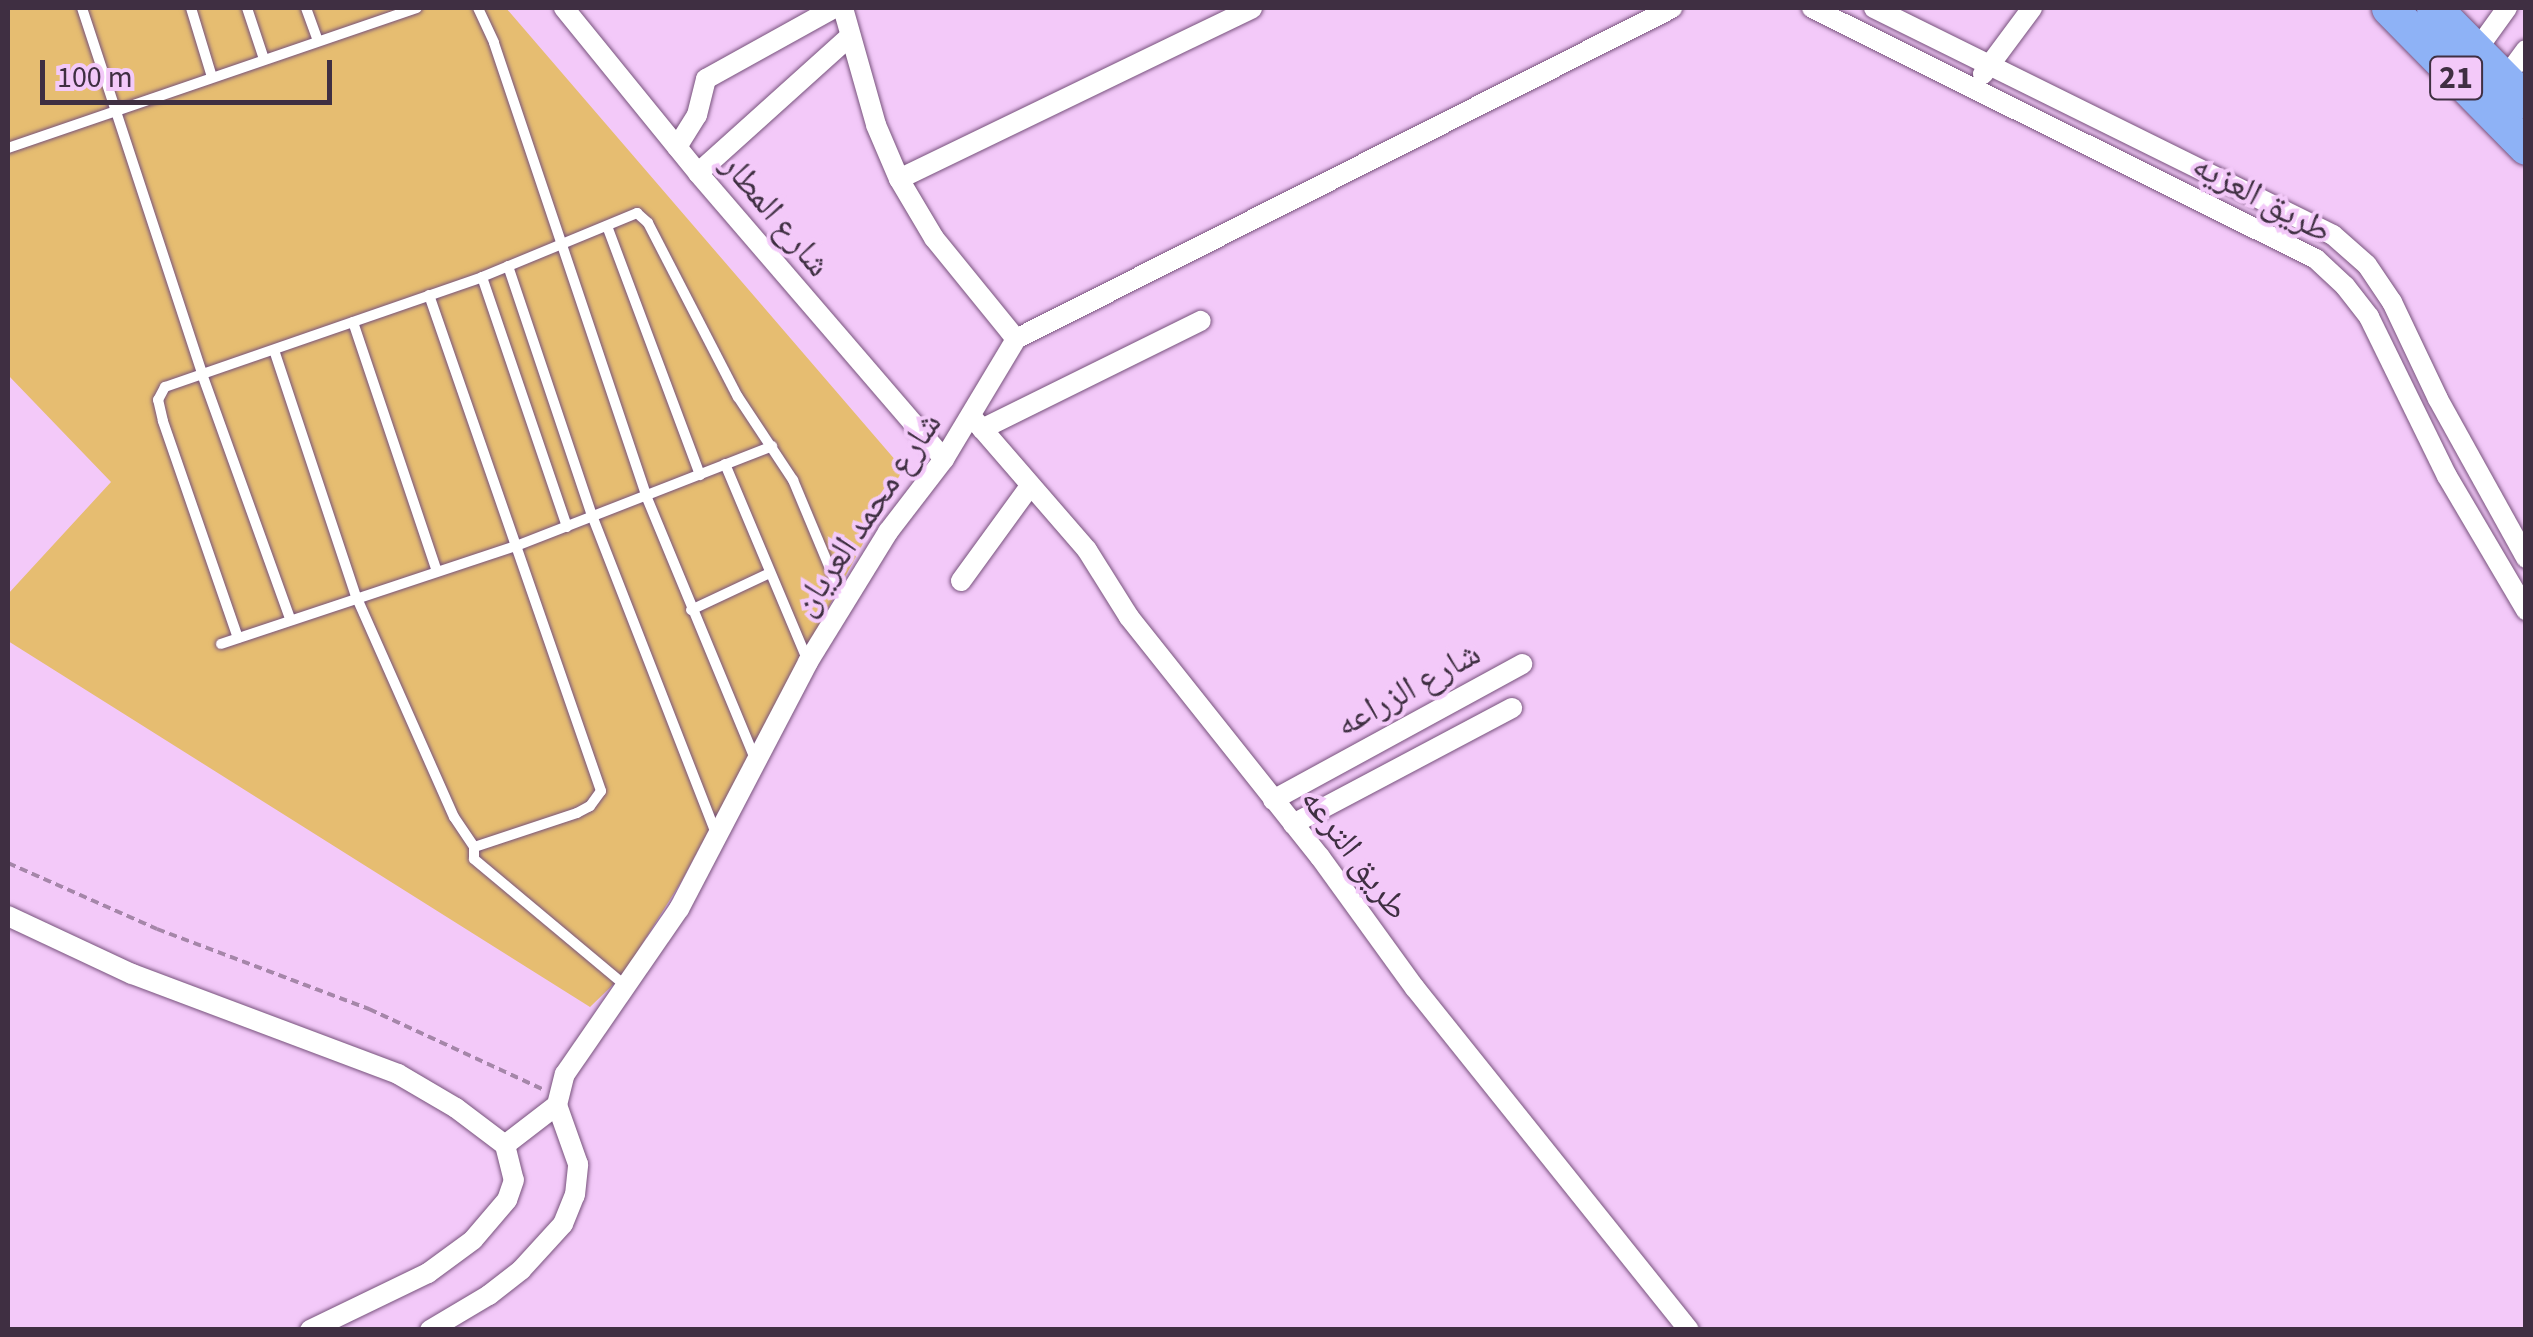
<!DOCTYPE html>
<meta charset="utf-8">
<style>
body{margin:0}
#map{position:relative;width:2533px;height:1337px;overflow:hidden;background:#f3c9f9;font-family:"Source Sans 3","Noto Naskh Arabic",sans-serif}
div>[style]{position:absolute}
.green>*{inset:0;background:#e6bd71}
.path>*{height:4px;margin-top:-2px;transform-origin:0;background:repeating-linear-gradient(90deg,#a586a9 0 8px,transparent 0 13px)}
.roads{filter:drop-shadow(0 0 2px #77527c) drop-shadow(0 0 2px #77527c)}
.service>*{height:10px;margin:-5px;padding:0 5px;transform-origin:5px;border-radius:5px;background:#fff}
.minor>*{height:20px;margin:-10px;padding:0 10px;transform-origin:10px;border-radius:10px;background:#fff}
.trunk>*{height:35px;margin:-17.5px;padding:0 17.5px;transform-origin:17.5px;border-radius:17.5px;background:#8eb2f6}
span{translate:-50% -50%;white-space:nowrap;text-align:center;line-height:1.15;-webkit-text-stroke:8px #f3c9f9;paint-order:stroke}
.shield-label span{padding:2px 8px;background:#f3c9f9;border:2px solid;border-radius:8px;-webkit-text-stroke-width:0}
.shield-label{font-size:32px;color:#3f2f42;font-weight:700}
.street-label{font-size:35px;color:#3f2f42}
.frame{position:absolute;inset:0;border:10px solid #3f2f42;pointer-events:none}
.scale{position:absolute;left:40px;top:60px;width:292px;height:45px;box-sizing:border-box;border:5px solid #3f2f42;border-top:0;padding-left:12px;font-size:30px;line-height:35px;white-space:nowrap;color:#3f2f42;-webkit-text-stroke:8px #f3c9f9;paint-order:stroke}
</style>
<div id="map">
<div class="green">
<i style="clip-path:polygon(8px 8px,506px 8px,903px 469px,681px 882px,622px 976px,590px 1007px,8px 641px,8px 594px,111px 482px,8px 375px)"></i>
</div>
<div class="path">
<i style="left:8px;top:863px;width:163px;rotate:23.9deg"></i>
<i style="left:157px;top:929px;width:227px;rotate:20.7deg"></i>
<i style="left:369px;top:1009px;width:191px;rotate:24.8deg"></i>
</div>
<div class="roads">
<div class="service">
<i style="left:82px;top:8px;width:385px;rotate:71.8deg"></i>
<i style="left:202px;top:374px;width:259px;rotate:70.2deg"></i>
<i style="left:191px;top:8px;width:72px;rotate:73.1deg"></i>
<i style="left:247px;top:8px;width:54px;rotate:71.6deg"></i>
<i style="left:306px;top:8px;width:35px;rotate:70deg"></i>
<i style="left:478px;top:8px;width:38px;rotate:65deg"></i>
<i style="left:494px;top:43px;width:480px;rotate:71.4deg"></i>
<i style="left:647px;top:498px;width:282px;rotate:67.5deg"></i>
<i style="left:8px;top:148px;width:432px;rotate:-18.9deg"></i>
<i style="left:607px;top:226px;width:266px;rotate:69.5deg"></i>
<i style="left:508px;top:266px;width:266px;rotate:71.4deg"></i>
<i style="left:593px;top:518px;width:338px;rotate:68.7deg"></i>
<i style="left:482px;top:277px;width:264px;rotate:71.2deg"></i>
<i style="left:429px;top:295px;width:525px;rotate:70.87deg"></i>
<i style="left:601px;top:791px;width:19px;rotate:126deg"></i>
<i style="left:590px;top:806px;width:15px;rotate:152deg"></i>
<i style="left:577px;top:813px;width:108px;rotate:161.7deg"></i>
<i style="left:353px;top:322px;width:263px;rotate:71.4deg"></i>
<i style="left:274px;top:350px;width:259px;rotate:71.6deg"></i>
<i style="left:356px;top:596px;width:242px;rotate:66.1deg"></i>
<i style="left:454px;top:817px;width:36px;rotate:56deg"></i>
<i style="left:474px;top:847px;width:12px;rotate:90deg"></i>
<i style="left:474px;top:859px;width:198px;rotate:39.9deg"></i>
<i style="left:725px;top:464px;width:214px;rotate:67.2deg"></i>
<i style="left:691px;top:610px;width:87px;rotate:-25.1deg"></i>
<i style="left:238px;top:638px;width:230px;rotate:-109.1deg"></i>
<i style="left:163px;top:421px;width:22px;rotate:-103deg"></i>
<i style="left:158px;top:400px;width:15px;rotate:-62deg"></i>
<i style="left:165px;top:387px;width:336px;rotate:-19.1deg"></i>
<i style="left:482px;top:277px;width:168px;rotate:-22.4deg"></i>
<i style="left:637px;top:213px;width:15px;rotate:42deg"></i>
<i style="left:648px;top:223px;width:196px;rotate:62.7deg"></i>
<i style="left:738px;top:397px;width:100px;rotate:56.5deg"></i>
<i style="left:793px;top:480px;width:132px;rotate:67.3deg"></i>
<i style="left:221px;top:644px;width:311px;rotate:-18.4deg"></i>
<i style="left:516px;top:546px;width:275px;rotate:-21.3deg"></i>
</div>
<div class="minor">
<i style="left:564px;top:8px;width:213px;rotate:50.9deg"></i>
<i style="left:698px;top:173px;width:377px;rotate:49.3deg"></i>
<i style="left:843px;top:8px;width:122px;rotate:74.2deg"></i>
<i style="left:876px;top:125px;width:59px;rotate:66.9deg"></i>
<i style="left:899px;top:179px;width:69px;rotate:59.3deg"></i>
<i style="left:934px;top:238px;width:130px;rotate:50.9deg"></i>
<i style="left:1812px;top:8px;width:563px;rotate:26.47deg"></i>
<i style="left:2316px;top:259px;width:40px;rotate:43deg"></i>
<i style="left:2345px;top:286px;width:39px;rotate:52deg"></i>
<i style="left:2369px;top:317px;width:177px;rotate:63.9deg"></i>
<i style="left:2447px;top:476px;width:156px;rotate:59.5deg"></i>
<i style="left:1874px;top:8px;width:512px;rotate:26.31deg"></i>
<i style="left:2333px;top:235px;width:45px;rotate:41.4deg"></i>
<i style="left:2367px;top:265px;width:45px;rotate:56deg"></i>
<i style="left:2392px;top:302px;width:107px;rotate:64.6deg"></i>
<i style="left:2438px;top:399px;width:182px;rotate:61deg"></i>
<i style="left:2476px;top:51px;width:53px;rotate:-54.2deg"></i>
<i style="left:1983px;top:74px;width:82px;rotate:-53.4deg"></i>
<i style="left:2504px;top:80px;width:37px;rotate:-54deg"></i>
<i style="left:677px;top:147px;width:38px;rotate:-58deg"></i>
<i style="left:697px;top:115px;width:37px;rotate:-76deg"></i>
<i style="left:706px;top:79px;width:146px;rotate:-29deg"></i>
<i style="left:698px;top:173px;width:205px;rotate:-42deg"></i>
<i style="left:899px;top:179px;width:392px;rotate:-25.8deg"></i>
<i style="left:971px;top:416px;width:177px;rotate:49.1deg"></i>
<i style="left:1087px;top:550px;width:79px;rotate:57.9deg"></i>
<i style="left:1129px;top:617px;width:307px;rotate:51.5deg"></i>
<i style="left:1320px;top:857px;width:162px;rotate:54.1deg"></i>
<i style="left:1415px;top:988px;width:438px;rotate:51.3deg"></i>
<i style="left:982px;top:429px;width:244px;rotate:-26.3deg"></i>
<i style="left:961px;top:581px;width:117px;rotate:-54deg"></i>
<i style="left:1273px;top:800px;width:284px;rotate:-28.6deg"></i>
<i style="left:1293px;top:824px;width:248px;rotate:-27.9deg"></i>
<i style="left:8px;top:916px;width:137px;rotate:25.1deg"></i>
<i style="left:132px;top:974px;width:284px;rotate:20.6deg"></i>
<i style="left:398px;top:1074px;width:67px;rotate:30.4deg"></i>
<i style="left:456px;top:1108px;width:61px;rotate:37.1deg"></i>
<i style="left:505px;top:1145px;width:36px;rotate:76deg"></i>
<i style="left:514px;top:1180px;width:21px;rotate:109deg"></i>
<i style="left:507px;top:1200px;width:52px;rotate:130.4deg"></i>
<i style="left:473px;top:1240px;width:56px;rotate:143.7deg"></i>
<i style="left:428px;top:1273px;width:131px;rotate:154.2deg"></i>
<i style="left:505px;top:1145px;width:66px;rotate:-37.6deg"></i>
<i style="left:430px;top:1330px;width:69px;rotate:-30.7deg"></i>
<i style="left:489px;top:1295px;width:41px;rotate:-38deg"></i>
<i style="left:521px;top:1270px;width:62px;rotate:-47.6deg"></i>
<i style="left:563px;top:1224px;width:31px;rotate:-68deg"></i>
<i style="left:575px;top:1195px;width:31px;rotate:-84deg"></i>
<i style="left:578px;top:1164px;width:63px;rotate:-109.6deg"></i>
<i style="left:557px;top:1105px;width:32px;rotate:-76deg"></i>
<i style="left:565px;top:1074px;width:201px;rotate:-55.4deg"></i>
<i style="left:679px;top:909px;width:279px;rotate:-62.4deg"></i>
<i style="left:808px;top:662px;width:153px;rotate:-58.4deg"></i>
<i style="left:888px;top:532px;width:92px;rotate:-52.5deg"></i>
<i style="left:944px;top:459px;width:140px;rotate:-59deg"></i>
<i style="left:1016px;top:339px;width:735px;rotate:-26.77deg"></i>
</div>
<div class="trunk">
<i style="left:2389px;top:8px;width:195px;rotate:45.4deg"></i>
<i style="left:2434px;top:8px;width:131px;rotate:45.3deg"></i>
</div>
</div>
<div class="shield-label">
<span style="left:2456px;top:78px">21</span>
</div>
<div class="street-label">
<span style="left:2262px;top:198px;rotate:28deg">طريق العزيه</span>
<span style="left:776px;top:215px;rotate:50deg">شارع المطار</span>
<span style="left:867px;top:514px;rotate:-56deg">شارع محمد العريان</span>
<span style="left:1408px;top:689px;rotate:-29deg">شارع الزراعه</span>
<span style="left:1355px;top:854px;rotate:53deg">طريق الترعه</span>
</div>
<div class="frame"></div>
<div class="scale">100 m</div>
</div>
